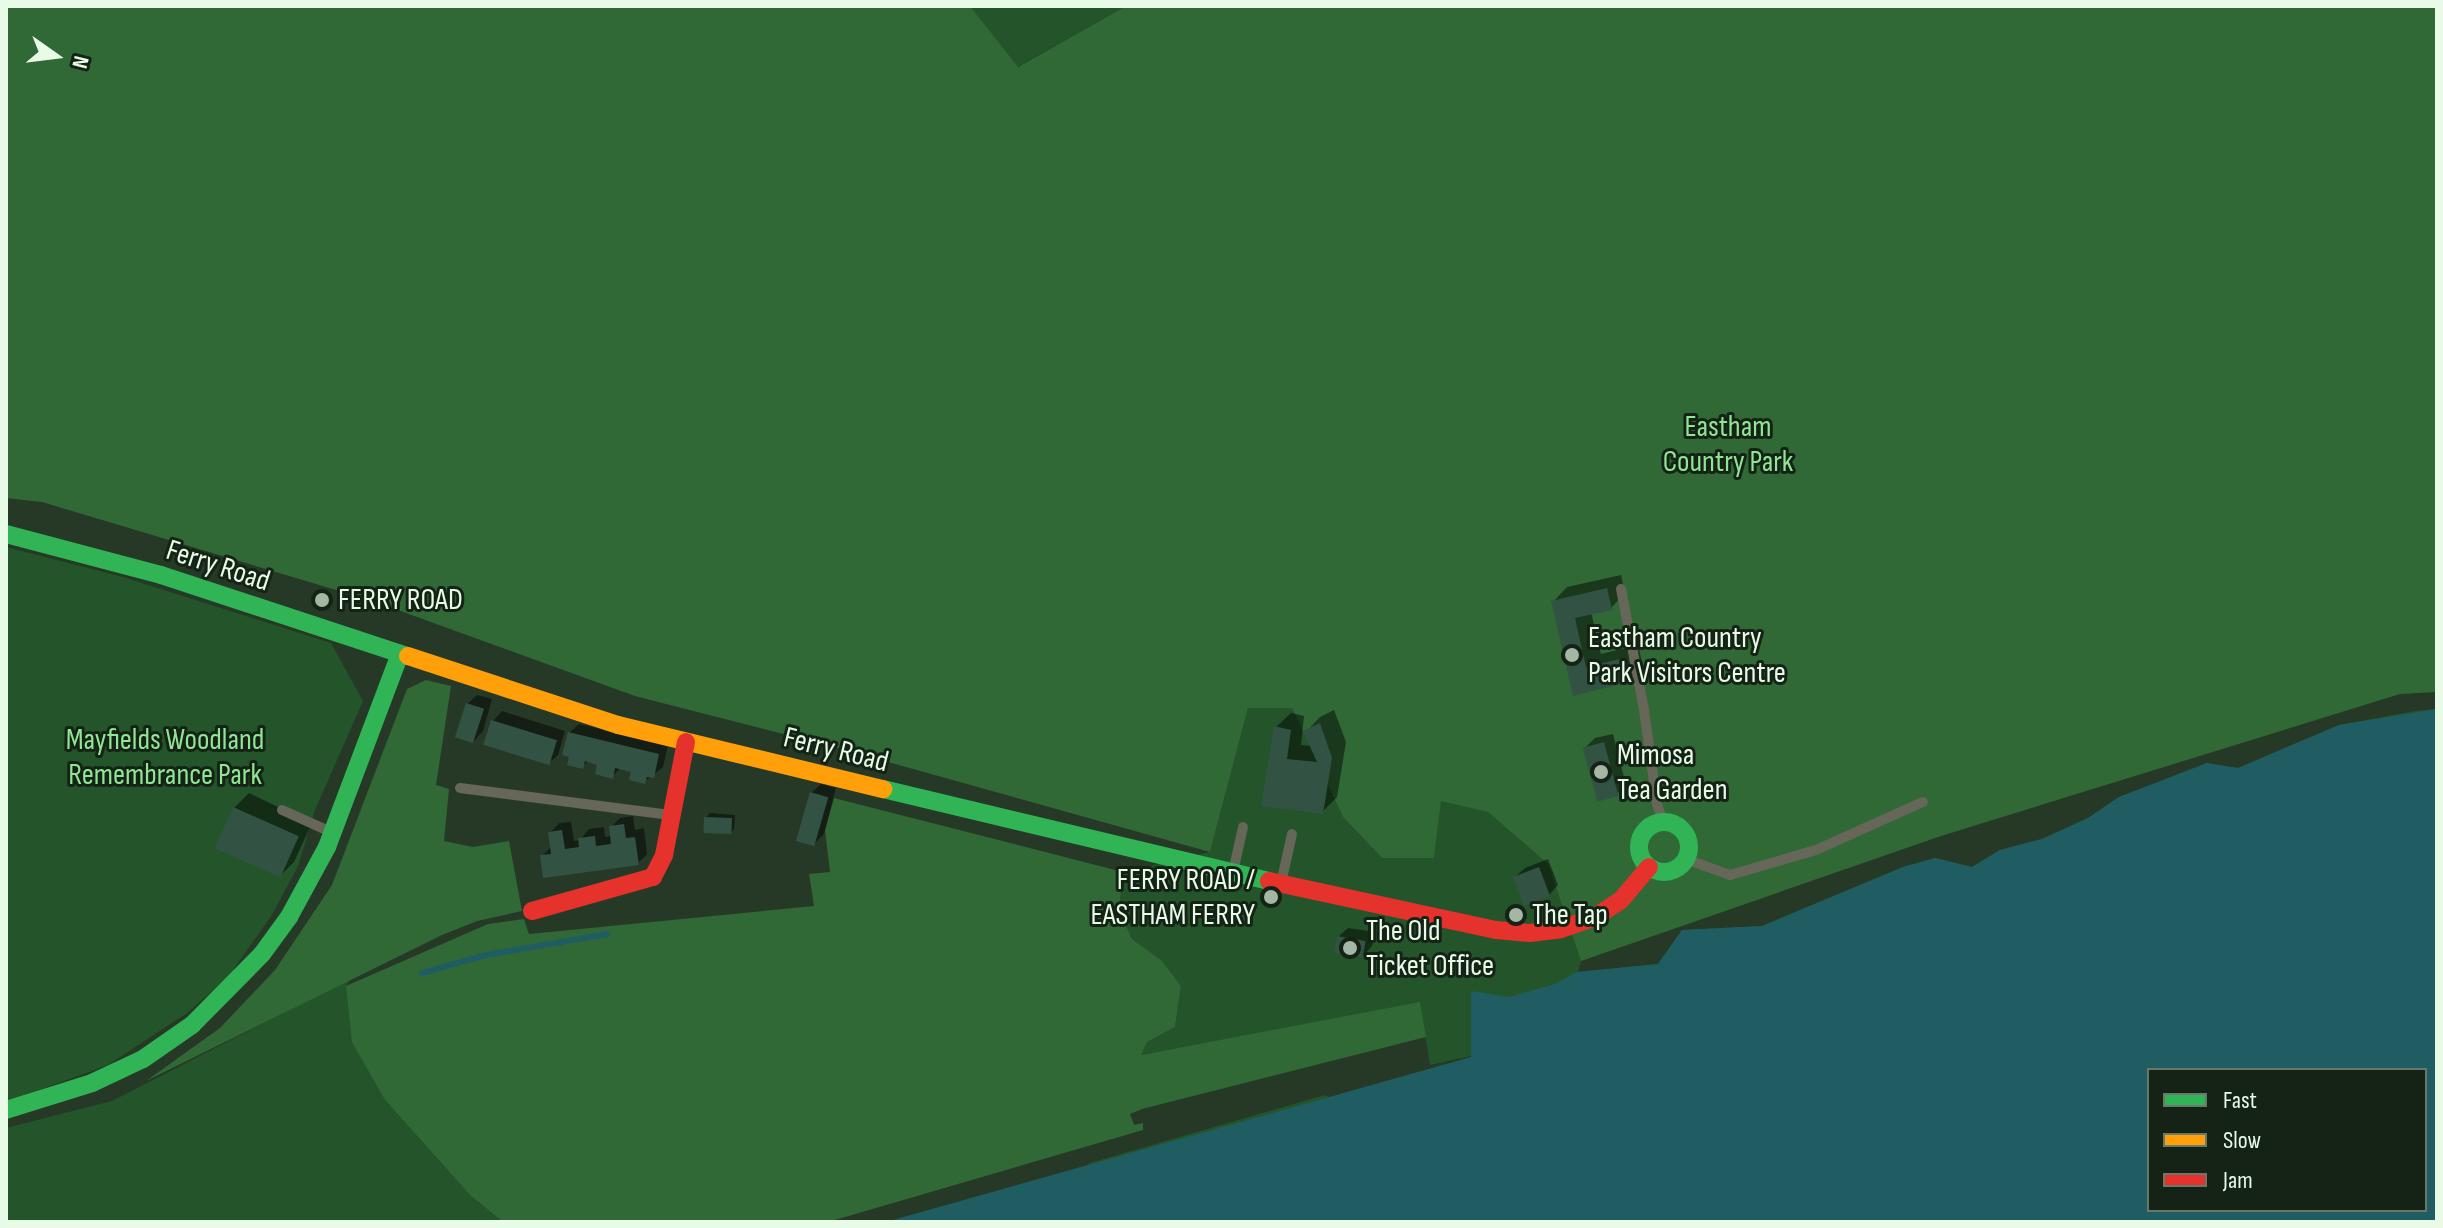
<!DOCTYPE html>
<style>
body{margin:0}
#map{position:relative;width:2443px;height:1228px;overflow:hidden;background:#263927;font-family:"Sofia Sans Condensed",sans-serif}
div>[style]{position:absolute}
.green>*{inset:0;background:#245429}
.forest>*{inset:0;background:#306936}
.water>*{inset:0;background:#205d62}
.shadow>*{inset:0;background:#0007}
.stream>*{height:6px;margin:-3px;padding:0 3px;transform-origin:3px;border-radius:3px;background:#205d62}
.building>*{inset:0;background:#325344;transform-origin:0 0}
.lane>*{height:10px;margin:-5px;padding:0 5px;transform-origin:5px;border-radius:5px;background:#666659}
.fast>*{height:18px;margin:-9px;padding:0 9px;transform-origin:9px;border-radius:9px;background:#30b455}
.fast>.ring{margin:-9px;padding:0;box-sizing:content-box;background:none;border:18px solid #30b455;border-radius:50%}
.slow>*{height:18px;margin:-9px;padding:0 9px;transform-origin:9px;border-radius:9px;background:#ff9f0a}
.jam>*{height:18px;margin:-9px;padding:0 9px;transform-origin:9px;border-radius:9px;background:#e5322d}
.dots>*{width:22px;height:22px;translate:-50% -50%;box-sizing:border-box;border:4px solid #142315;border-radius:50%}
span{translate:-50% -50%;white-space:nowrap;text-align:center;line-height:1.15;-webkit-text-stroke:6px #142315;paint-order:stroke}
.park-label{font-size:30px;color:#90e695}
.street-label{font-size:30px;color:#e7fbe7}
.poi-label{font-size:30px;color:#e7fbe7}
.left{translate:0 -50%;text-align:left}
.right{translate:-100% -50%;text-align:right}
.frame{position:absolute;inset:0;border:8px solid #e7fbe7;pointer-events:none}
.legend{position:absolute;left:2147px;top:1068px;width:280px;height:144px;box-sizing:border-box;background:#142315;border:2px solid #687969;margin:0;padding:10px 14px;list-style:none;font-size:24px;color:#e7fbe7}
.legend li{display:flex;align-items:center;gap:16px;height:40px}
.legend b{width:40px;border:2px solid #687969}
.north{position:absolute;left:16px;top:16px;width:80px;height:80px;-webkit-text-stroke:6px #142315;paint-order:stroke;rotate:104deg;font-size:22px;font-weight:700;line-height:32px;text-align:center;color:#e7fbe7}
.north::after{content:'';display:block;margin:auto;width:28px;height:36px;background:#e7fbe7;clip-path:polygon(50% 0,100% 100%,50% 72%,0 100%)}
</style>
<div id="map">
<div class="green">
<i style="clip-path:polygon(970px 6px,1126px 6px,1017px 67px)"></i>
<i style="clip-path:polygon(6px 547px,123px 577px,331px 643px,363px 701px,315px 810px,298px 866px,272px 915px,228px 977px,187px 1013px,108px 1065px,6px 1102px)"></i>
<i style="clip-path:polygon(1248px 708px,1292px 708px,1343px 817px,1382px 858px,1434px 858px,1441px 800px,1488px 812px,1548px 864px,1581px 961px,1578px 972px,1658px 964px,1682px 930px,1762px 926px,1903px 867px,1935px 858px,1972px 867px,2000px 850px,2042px 839px,2088px 818px,2119px 797px,2207px 763px,2238px 768px,2339px 725px,2415px 711px,2437px 709px,2437px 858px,2116px 939px,2080px 944px,1755px 1048px,1515px 1147px,1302px 1222px,1016px 1222px,1020px 1207px,1035px 1201px,1037px 1191px,1063px 1185px,1090px 1163px,1325px 1095px,1346px 1106px,1407px 1087px,1488px 1109px,1501px 1059px,1551px 1031px,1520px 1025px,1508px 1042px,1471px 1035px,1471px 1056px,1430px 1065px,1420px 1003px,1140px 1055px,1147px 1042px,1175px 1027px,1181px 987px,1161px 960px,1132px 939px,1119px 910px,1123px 872px,1210px 852px)"></i>
<i style="clip-path:polygon(350px 979px,346px 986px,385px 1100px,470px 1195px,503px 1222px,6px 1222px,6px 1128px,112px 1101px)"></i>
</div>
<div class="forest">
<i style="clip-path:polygon(6px 6px,970px 6px,1018px 67px,1126px 6px,2437px 6px,2437px 692px,2400px 694px,1941px 836px,1581px 961px,1548px 864px,1488px 812px,1441px 801px,1434px 858px,1382px 858px,1343px 817px,1292px 708px,1248px 708px,1210px 852px,831px 746px,635px 696px,373px 601px,42px 502px,6px 498px)"></i>
<i style="clip-path:polygon(426px 680px,451px 686px,436px 785px,449px 789px,444px 841px,473px 847px,509px 841px,522px 911px,477px 921px,442px 935px,146px 1081px,220px 1028px,275px 970px,332px 885px,407px 689px)"></i>
<i style="clip-path:polygon(834px 798px,1123px 872px,1119px 910px,1132px 939px,1161px 960px,1181px 986px,1175px 1027px,1147px 1042px,1141px 1055px,1420px 1002px,1426px 1037px,1142px 1109px,1130px 1114px,1134px 1125px,1143px 1123px,1143px 1130px,828px 1222px,503px 1222px,470px 1195px,385px 1100px,352px 1042px,346px 986px,488px 924px,524px 919px,529px 934px,814px 906px,809px 874px,830px 872px,825px 830px)"></i>
</div>
<div class="water">
<i style="clip-path:polygon(evenodd,2437px 709px,2437px 1222px,886px 1222px,1471px 1057px,1471px 991px,1509px 997px,1555px 984px,1577px 972px,1658px 964px,1682px 930px,1762px 926px,1903px 867px,1935px 858px,1972px 867px,2000px 850px,2042px 839px,2088px 818px,2119px 797px,2207px 763px,2238px 768px,2339px 725px,2437px 709px,2149px 1070px,2425px 1070px,2425px 1210px,2149px 1210px,2149px 1070px)"></i>
</div>
<div class="shadow">
<i style="clip-path:polygon(1621px 575px,1625px 593px,1611px 608px,1591px 612px,1601px 654px,1638px 645px,1643px 666px,1628px 681px,1574px 693px,1553px 602px,1567px 587px)"></i>
<i style="clip-path:polygon(477px 695px,492px 699px,483px 731px,474px 741px,467px 704px)"></i>
<i style="clip-path:polygon(1334px 710px,1346px 742px,1337px 797px,1322px 812px,1263px 804px,1276px 727px,1291px 713px,1304px 716px,1301px 745px,1312px 746px,1306px 732px,1320px 717px)"></i>
<i style="clip-path:polygon(502px 711px,565px 731px,558px 755px,548px 764px,493px 721px)"></i>
<i style="clip-path:polygon(579px 724px,668px 745px,663px 767px,644px 782px,633px 770px,621px 768px,612px 776px,600px 763px,589px 760px,582px 767px,569px 733px)"></i>
<i style="clip-path:polygon(1613px 734px,1626px 785px,1617px 794px,1585px 748px,1595px 738px)"></i>
<i style="clip-path:polygon(821px 784px,836px 788px,824px 834px,815px 843px,811px 793px)"></i>
<i style="clip-path:polygon(249px 793px,312px 823px,294px 862px,280px 876px,234px 808px)"></i>
<i style="clip-path:polygon(710px 813px,735px 815px,734px 829px,730px 833px,706px 818px)"></i>
<i style="clip-path:polygon(633px 816px,635px 830px,644px 828px,647px 854px,638px 863px,542px 856px,552px 846px,550px 833px,559px 823px,571px 822px,574px 841px,580px 840px,589px 829px,604px 827px,605px 837px,612px 836px,611px 827px,620px 818px)"></i>
<i style="clip-path:polygon(1548px 859px,1558px 885px,1549px 895px,1515px 877px,1525px 868px)"></i>
<i style="clip-path:polygon(1348px 928px,1375px 932px,1372px 946px,1363px 956px,1338px 937px)"></i>
</div>
<div class="stream">
<i style="left:422px;top:973px;width:66px;rotate:-15.7deg"></i>
<i style="left:486px;top:955px;width:123px;rotate:-9.8deg"></i>
</div>
<div class="building">
<i style="clip-path:polygon(1607px 588px,1612px 610px,1575px 618px,1586px 667px,1624px 658px,1629px 682px,1573px 696px,1551px 601px)"></i>
<i style="left:466px;top:703px;width:19px;height:36px;rotate:18deg"></i>
<i style="left:491px;top:720px;width:69px;height:26px;rotate:17deg"></i>
<i style="clip-path:polygon(1320px 723px,1332px 758px,1323px 814px,1261px 806px,1274px 726px,1291px 730px,1287px 759px,1317px 762px,1303px 731px)"></i>
<i style="clip-path:polygon(568px 732px,659px 754px,654px 778px,647px 777px,645px 784px,629px 780px,631px 772px,615px 768px,613px 779px,595px 774px,597px 765px,585px 761px,583px 769px,567px 765px,569px 757px,562px 755px)"></i>
<i style="left:1604px;top:742px;width:56px;height:22px;rotate:75deg"></i>
<i style="left:810px;top:792px;width:19px;height:51px;rotate:16deg"></i>
<i style="left:233px;top:807px;width:72px;height:45px;rotate:24deg"></i>
<i style="left:704px;top:817px;width:28px;height:16px;rotate:2deg"></i>
<i style="clip-path:polygon(624px 824px,626px 838px,635px 837px,639px 865px,543px 878px,540px 855px,551px 854px,548px 832px,562px 830px,565px 849px,579px 847px,578px 838px,595px 836px,596px 846px,611px 844px,609px 826px)"></i>
<i style="left:1539px;top:867px;width:31px;height:28px;rotate:69deg"></i>
<i style="left:1337px;top:936px;width:29px;height:17px;rotate:10deg"></i>
</div>
<div class="lane">
<i style="left:1621px;top:589px;width:123px;rotate:79.2deg"></i>
<i style="left:1644px;top:710px;width:95px;rotate:82.1deg"></i>
<i style="left:1657px;top:804px;width:19px;rotate:72deg"></i>
<i style="left:460px;top:788px;width:212px;rotate:7.3deg"></i>
<i style="left:282px;top:810px;width:54px;rotate:24.2deg"></i>
<i style="left:1686px;top:859px;width:47px;rotate:20deg"></i>
<i style="left:1730px;top:875px;width:90px;rotate:-16.2deg"></i>
<i style="left:1816px;top:850px;width:117px;rotate:-24.2deg"></i>
<i style="left:1233px;top:872px;width:46px;rotate:-77.5deg"></i>
<i style="left:1282px;top:879px;width:46px;rotate:-77.5deg"></i>
</div>
<div class="fast">
<i style="left:6px;top:534px;width:160px;rotate:14.8deg"></i>
<i style="left:161px;top:575px;width:260px;rotate:18.2deg"></i>
<i style="left:883px;top:789px;width:397px;rotate:13.4deg"></i>
<i class="ring" style="left:1639px;top:822px;width:32px;height:32px"></i>
<i style="left:6px;top:1110px;width:90px;rotate:-17.4deg"></i>
<i style="left:92px;top:1083px;width:56px;rotate:-25.2deg"></i>
<i style="left:143px;top:1059px;width:60px;rotate:-34.8deg"></i>
<i style="left:192px;top:1025px;width:100px;rotate:-45.4deg"></i>
<i style="left:262px;top:954px;width:46px;rotate:-53.9deg"></i>
<i style="left:289px;top:917px;width:80px;rotate:-61.5deg"></i>
<i style="left:327px;top:847px;width:204px;rotate:-69.3deg"></i>
</div>
<div class="slow">
<i style="left:408px;top:656px;width:221px;rotate:18.2deg"></i>
<i style="left:618px;top:725px;width:273px;rotate:13.6deg"></i>
</div>
<div class="jam">
<i style="left:1269px;top:881px;width:232px;rotate:12.2deg"></i>
<i style="left:1496px;top:930px;width:34px;rotate:5deg"></i>
<i style="left:1530px;top:933px;width:31px;rotate:-7deg"></i>
<i style="left:1561px;top:929px;width:36px;rotate:-19deg"></i>
<i style="left:1595px;top:917px;width:31px;rotate:-33deg"></i>
<i style="left:1621px;top:900px;width:43px;rotate:-49.7deg"></i>
<i style="left:532px;top:911px;width:126px;rotate:-15.7deg"></i>
<i style="left:653px;top:877px;width:25px;rotate:-63deg"></i>
<i style="left:664px;top:855px;width:115px;rotate:-79deg"></i>
</div>
<div class="dots">
<i style="left:322px;top:600px;background:#a3b7a4"></i>
<i style="left:1572px;top:655px;background:#a3b7a4"></i>
<i style="left:1601px;top:772px;background:#a3b7a4"></i>
<i style="left:1271px;top:897px;background:#a3b7a4"></i>
<i style="left:1516px;top:915px;background:#a3b7a4"></i>
<i style="left:1350px;top:948px;background:#a3b7a4"></i>
</div>
<div class="park-label">
<span style="left:1728px;top:444px">Eastham<br>Country Park</span>
<span style="left:165px;top:757px">Mayfields Woodland<br>Remembrance Park</span>
</div>
<div class="street-label">
<span style="left:218px;top:566px;rotate:18deg">Ferry Road</span>
<span style="left:836px;top:750px;rotate:14deg">Ferry Road</span>
</div>
<div class="poi-label">
<span class="left" style="left:338px;top:600px">FERRY ROAD</span>
<span class="left" style="left:1588px;top:655px">Eastham Country<br>Park Visitors Centre</span>
<span class="left" style="left:1617px;top:772px">Mimosa<br>Tea Garden</span>
<span class="right" style="left:1255px;top:897px">FERRY ROAD /<br>EASTHAM FERRY</span>
<span class="left" style="left:1532px;top:915px">The Tap</span>
<span class="left" style="left:1366px;top:948px">The Old<br>Ticket Office</span>
</div>
<div class="frame"></div>
<ul class="legend">
<li><b style="height:10px;background:#30b455"></b>Fast</li>
<li><b style="height:10px;background:#ff9f0a"></b>Slow</li>
<li><b style="height:10px;background:#e5322d"></b>Jam</li>
</ul>
<div class="north">N</div>
</div>
